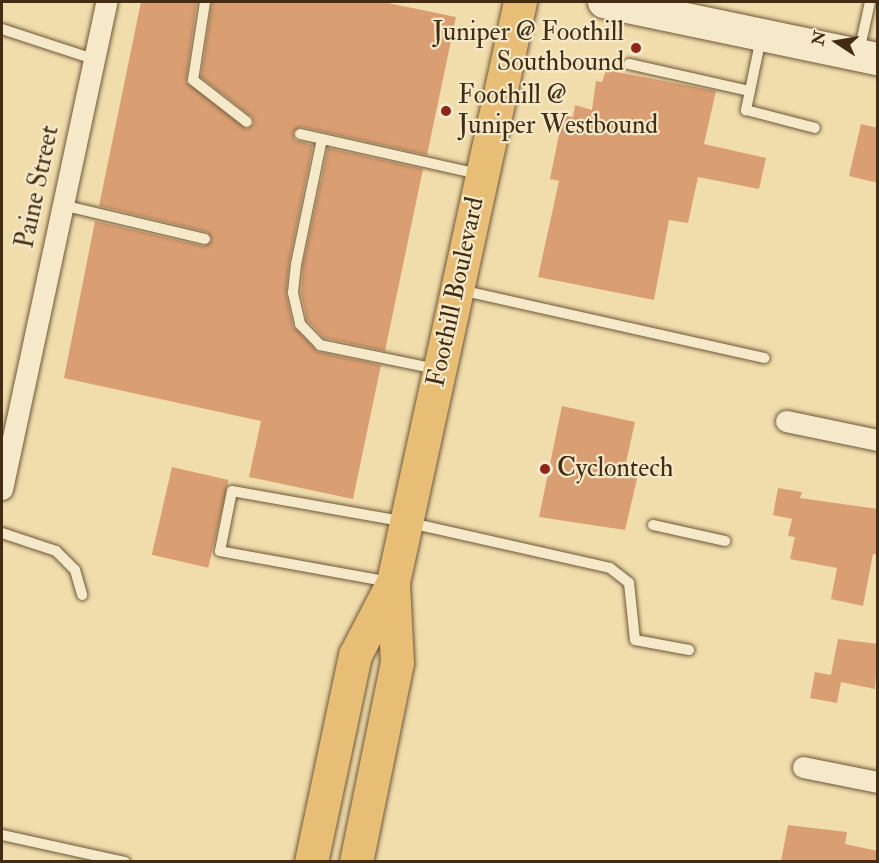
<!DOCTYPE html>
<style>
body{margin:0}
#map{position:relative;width:879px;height:863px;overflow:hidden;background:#f1ddac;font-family:"IM FELL Double Pica",serif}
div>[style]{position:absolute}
.building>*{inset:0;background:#da9e73;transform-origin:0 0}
.roads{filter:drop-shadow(0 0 2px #6e583a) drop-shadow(0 0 2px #6e583a)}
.lane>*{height:10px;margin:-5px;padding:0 5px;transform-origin:5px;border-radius:5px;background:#f6e9c9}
.street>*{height:21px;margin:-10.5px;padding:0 10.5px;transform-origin:10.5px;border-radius:10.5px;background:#f6e9c9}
.secondary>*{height:32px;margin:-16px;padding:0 16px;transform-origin:16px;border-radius:16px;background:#f6e9c9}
.primary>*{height:33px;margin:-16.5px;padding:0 16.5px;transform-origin:16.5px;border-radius:16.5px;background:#e8be76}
.dots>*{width:16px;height:16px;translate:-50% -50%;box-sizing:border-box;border:3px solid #f6e9c9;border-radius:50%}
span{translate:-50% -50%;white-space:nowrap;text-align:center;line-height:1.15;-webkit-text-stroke:4.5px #f6e9c9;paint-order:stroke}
.poi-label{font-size:26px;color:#422c14}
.right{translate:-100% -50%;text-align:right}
.left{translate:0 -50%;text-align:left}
.street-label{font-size:26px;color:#422c14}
.frame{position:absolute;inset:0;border:3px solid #422c14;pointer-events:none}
.north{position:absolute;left:807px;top:12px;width:60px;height:60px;-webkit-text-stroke:4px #f6e9c9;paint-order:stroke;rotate:282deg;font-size:16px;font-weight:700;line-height:24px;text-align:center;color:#422c14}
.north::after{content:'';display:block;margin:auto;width:21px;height:27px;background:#422c14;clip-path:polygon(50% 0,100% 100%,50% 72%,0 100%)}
</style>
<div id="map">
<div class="building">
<i style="clip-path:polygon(141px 2px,197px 2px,186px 82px,247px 129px,254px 124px,252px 117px,201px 77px,212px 2px,383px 2px,456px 17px,427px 155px,302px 127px,293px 132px,295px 140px,313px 145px,289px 263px,286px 294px,293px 326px,318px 352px,381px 365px,353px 499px,249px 477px,261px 421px,64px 378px,95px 221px,203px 246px,212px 240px,207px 232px,99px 206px)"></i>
<i style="clip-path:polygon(606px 70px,716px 91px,704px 144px,766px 158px,759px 189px,698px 177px,688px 223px,669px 220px,654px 300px,538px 277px,559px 181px,550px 179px,563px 115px,573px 117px,575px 105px,592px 110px,596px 81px,602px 82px)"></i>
<i style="clip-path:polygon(861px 124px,878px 128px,878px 183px,849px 176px)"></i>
<i style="clip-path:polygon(328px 148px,423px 169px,385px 351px,324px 338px,307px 320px,301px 293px,303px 265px)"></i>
<i style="clip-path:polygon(562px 406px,635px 422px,624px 472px,638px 475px,625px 530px,539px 517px)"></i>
<i style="left:172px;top:467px;width:58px;height:90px;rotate:13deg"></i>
<i style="clip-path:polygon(778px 488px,802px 492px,800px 498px,878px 509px,878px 555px,873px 554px,863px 606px,831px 599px,837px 568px,790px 559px,795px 537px,788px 536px,792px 519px,773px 515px)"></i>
<i style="clip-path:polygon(838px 639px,878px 644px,875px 689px,841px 682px,837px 703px,810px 698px,815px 672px,831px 675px)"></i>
<i style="clip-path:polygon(788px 825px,847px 832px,845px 844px,878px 851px,878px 861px,781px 861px)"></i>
</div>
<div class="roads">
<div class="lane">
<i style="left:205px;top:2px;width:79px;rotate:98.7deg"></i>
<i style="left:193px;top:80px;width:68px;rotate:37.9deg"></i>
<i style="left:2px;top:29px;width:96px;rotate:18.2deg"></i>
<i style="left:761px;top:38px;width:74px;rotate:101.8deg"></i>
<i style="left:746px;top:110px;width:71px;rotate:14.6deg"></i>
<i style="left:859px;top:52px;width:51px;rotate:-77.6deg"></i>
<i style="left:629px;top:64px;width:124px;rotate:12.6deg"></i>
<i style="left:300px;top:134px;width:183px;rotate:12.6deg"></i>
<i style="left:322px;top:139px;width:128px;rotate:101.7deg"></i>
<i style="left:296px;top:264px;width:29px;rotate:96deg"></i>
<i style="left:293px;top:293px;width:32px;rotate:77deg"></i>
<i style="left:300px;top:324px;width:29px;rotate:46deg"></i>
<i style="left:320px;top:345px;width:118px;rotate:11.7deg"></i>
<i style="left:62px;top:205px;width:147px;rotate:13.4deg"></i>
<i style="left:460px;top:290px;width:312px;rotate:12.6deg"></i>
<i style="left:653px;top:525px;width:74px;rotate:12.5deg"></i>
<i style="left:2px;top:533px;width:57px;rotate:18.4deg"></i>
<i style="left:56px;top:551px;width:27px;rotate:45deg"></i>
<i style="left:75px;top:570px;width:26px;rotate:74deg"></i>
<i style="left:390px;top:582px;width:173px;rotate:-169.7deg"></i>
<i style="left:220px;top:551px;width:61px;rotate:-78.7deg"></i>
<i style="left:232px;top:491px;width:177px;rotate:10.1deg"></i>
<i style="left:406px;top:522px;width:209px;rotate:12.7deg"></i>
<i style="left:610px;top:568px;width:24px;rotate:38deg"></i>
<i style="left:629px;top:583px;width:57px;rotate:84deg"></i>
<i style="left:635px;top:640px;width:55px;rotate:10.5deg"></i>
<i style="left:2px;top:835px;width:126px;rotate:12.4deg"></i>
</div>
<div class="street">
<i style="left:786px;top:421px;width:94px;rotate:11.7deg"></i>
<i style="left:2px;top:489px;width:498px;rotate:-77.9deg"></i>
<i style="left:803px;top:767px;width:76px;rotate:11.3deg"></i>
</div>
<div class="secondary">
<i style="left:604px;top:2px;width:280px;rotate:11.8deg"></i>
</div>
<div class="primary">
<i style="left:311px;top:862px;width:212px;rotate:-78deg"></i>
<i style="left:355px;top:655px;width:82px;rotate:-62.5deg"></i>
<i style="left:393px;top:582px;width:594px;rotate:-77.65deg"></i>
<i style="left:356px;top:862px;width:203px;rotate:-78.4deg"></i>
<i style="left:397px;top:663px;width:79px;rotate:-92.9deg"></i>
</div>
</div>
<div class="dots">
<i style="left:636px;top:48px;background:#8f2418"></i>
<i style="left:446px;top:111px;background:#8f2418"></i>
<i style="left:545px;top:469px;background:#8f2418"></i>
</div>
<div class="poi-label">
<span class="right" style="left:624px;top:48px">Juniper @ Foothill<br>Southbound</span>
<span class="left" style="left:458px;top:111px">Foothill @<br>Juniper Westbound</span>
<span class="left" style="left:557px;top:469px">Cyclontech</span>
</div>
<div class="street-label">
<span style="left:38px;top:187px;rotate:-78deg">Paine Street</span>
<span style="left:456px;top:292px;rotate:-78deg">Foothill Boulevard</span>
</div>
<div class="frame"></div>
<div class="north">N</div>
</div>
